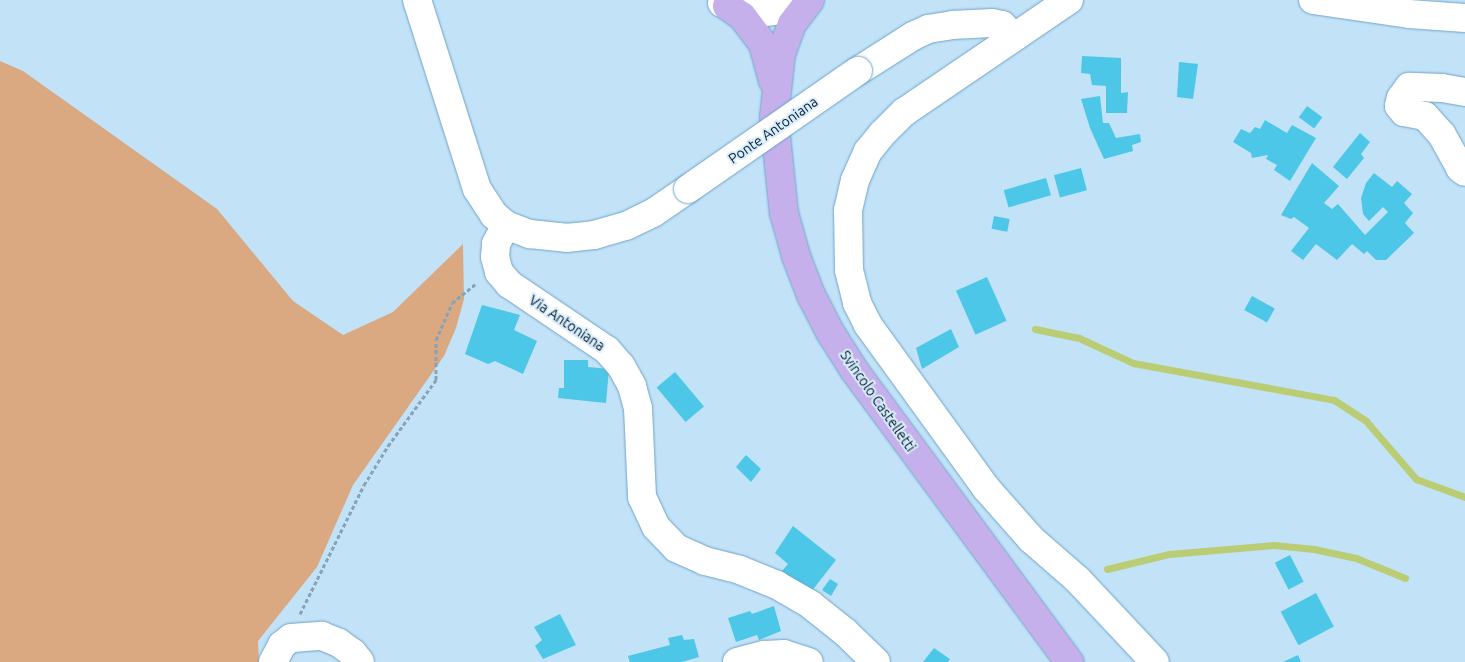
<!DOCTYPE html>
<style>
body{margin:0}
#map{position:relative;width:1465px;height:662px;overflow:hidden;background:#c2e2f8;font-family:Ubuntu,sans-serif}
div>[style]{position:absolute}
.green>*{inset:0;background:#daa881}
.stream>*{height:7px;margin:-3.5px;padding:0 3.5px;transform-origin:3.5px;border-radius:3.5px;background:#bbcd74}
.building>*{inset:0;background:#4dc7e7;transform-origin:0 0}
.path>*{height:3px;margin-top:-1.5px;transform-origin:0;background:repeating-linear-gradient(90deg,#87a3b7 0 4px,transparent 0 6.5px)}
.roads{filter:drop-shadow(0 0 1px #6fa4c7) drop-shadow(0 0 1px #6fa4c7)}
.minor>*{height:28px;margin:-14px;padding:0 14px;transform-origin:14px;border-radius:14px;background:#fff}
.major>*{height:28px;margin:-14px;padding:0 14px;transform-origin:14px;border-radius:14px;background:#c5b0ec}
.bridges{filter:drop-shadow(0 0 1px #6fa4c7) drop-shadow(0 0 1px #6fa4c7)}
.minor-bridge>*{height:28px;margin:-14px;padding:0 14px;transform-origin:14px;border-radius:14px;background:#fff}
span{translate:-50% -50%;white-space:nowrap;text-align:center;line-height:1.15;-webkit-text-stroke:4px #d8edfc;paint-order:stroke}
.street-label{font-size:14px;color:#041926}
</style>
<div id="map">
<div class="green">
<i style="clip-path:polygon(0 61px,23px 71px,217px 209px,293px 301px,343px 335px,393px 312px,463px 244px,464px 299px,456px 328px,444px 356px,353px 485px,317px 567px,258px 641px,259px 662px,0 662px)"></i>
</div>
<div class="stream">
<i style="left:1035px;top:329px;width:45px;rotate:11.6deg"></i>
<i style="left:1079px;top:338px;width:60px;rotate:24.8deg"></i>
<i style="left:1133px;top:363px;width:204px;rotate:10.4deg"></i>
<i style="left:1334px;top:400px;width:38px;rotate:33deg"></i>
<i style="left:1366px;top:421px;width:77px;rotate:49.2deg"></i>
<i style="left:1416px;top:479px;width:52px;rotate:20.2deg"></i>
<i style="left:1107px;top:569px;width:64px;rotate:-13.6deg"></i>
<i style="left:1169px;top:554px;width:105px;rotate:-4.9deg"></i>
<i style="left:1274px;top:545px;width:40px;rotate:5.7deg"></i>
<i style="left:1314px;top:549px;width:43px;rotate:12.1deg"></i>
<i style="left:1356px;top:558px;width:53px;rotate:22.2deg"></i>
</div>
<div class="building">
<i style="clip-path:polygon(1082px 56px,1121px 58px,1121px 93px,1128px 92px,1127px 113px,1106px 113px,1106px 86px,1092px 85px,1090px 74px,1081px 73px)"></i>
<i style="clip-path:polygon(1179px 62px,1198px 64px,1193px 99px,1177px 97px)"></i>
<i style="clip-path:polygon(1100px 96px,1103px 123px,1109px 123px,1116px 138px,1140px 134px,1141px 142px,1132px 145px,1133px 151px,1104px 159px,1090px 128px,1081px 99px)"></i>
<i style="left:1307px;top:106px;width:19px;height:14px;rotate:36deg"></i>
<i style="clip-path:polygon(1265px 120px,1287px 133px,1292px 125px,1316px 138px,1290px 181px,1274px 170px,1277px 165px,1266px 159px,1268px 155px,1252px 158px,1251px 153px,1233px 142px,1241px 129px,1250px 133px,1255px 127px,1260px 129px)"></i>
<i style="clip-path:polygon(1360px 133px,1370px 142px,1361px 154px,1364px 158px,1347px 179px,1333px 167px)"></i>
<i style="clip-path:polygon(1312px 163px,1339px 186px,1324px 203px,1332px 209px,1338px 204px,1365px 235px,1388px 212px,1383px 207px,1369px 221px,1363px 214px,1361px 198px,1366px 183px,1374px 173px,1392px 187px,1397px 181px,1412px 194px,1404px 203px,1413px 213px,1405px 223px,1414px 233px,1386px 260px,1376px 260px,1367px 251px,1364px 254px,1352px 244px,1337px 260px,1316px 244px,1303px 260px,1291px 251px,1309px 228px,1294px 217px,1291px 219px,1281px 215px)"></i>
<i style="left:1081px;top:168px;width:23px;height:28px;rotate:75deg"></i>
<i style="left:1046px;top:178px;width:18px;height:44px;rotate:74deg"></i>
<i style="left:994px;top:216px;width:16px;height:13px;rotate:11deg"></i>
<i style="left:987px;top:277px;width:48px;height:34px;rotate:66deg"></i>
<i style="left:1252px;top:296px;width:26px;height:16px;rotate:29deg"></i>
<i style="clip-path:polygon(482px 305px,520px 315px,514px 330px,537px 341px,523px 374px,495px 361px,488px 364px,465px 354px)"></i>
<i style="clip-path:polygon(951px 329px,959px 347px,922px 369px,916px 348px)"></i>
<i style="clip-path:polygon(564px 360px,588px 360px,588px 367px,609px 369px,606px 403px,558px 398px,559px 388px,564px 388px)"></i>
<i style="left:675px;top:372px;width:45px;height:24px;rotate:50deg"></i>
<i style="clip-path:polygon(746px 455px,761px 469px,751px 482px,736px 467px)"></i>
<i style="clip-path:polygon(793px 526px,836px 560px,811px 592px,782px 571px,788px 564px,775px 553px)"></i>
<i style="left:1290px;top:555px;width:30px;height:17px;rotate:63deg"></i>
<i style="clip-path:polygon(830px 579px,838px 584px,831px 596px,822px 590px)"></i>
<i style="left:1316px;top:593px;width:38px;height:40px;rotate:62deg"></i>
<i style="clip-path:polygon(774px 606px,781px 631px,759px 640px,757px 635px,736px 642px,728px 618px,750px 611px,752px 614px)"></i>
<i style="clip-path:polygon(560px 614px,576px 645px,543px 659px,535px 646px,542px 640px,534px 627px)"></i>
<i style="clip-path:polygon(682px 635px,684px 640px,694px 639px,699px 657px,682px 662px,630px 662px,628px 656px,670px 645px,668px 638px)"></i>
<i style="clip-path:polygon(934px 648px,950px 659px,948px 662px,923px 662px)"></i>
<i style="clip-path:polygon(1298px 655px,1301px 662px,1283px 662px)"></i>
</div>
<div class="path">
<i style="left:300px;top:614px;width:144px;rotate:-63.6deg"></i>
<i style="left:364px;top:485px;width:46px;rotate:-58.4deg"></i>
<i style="left:388px;top:446px;width:82px;rotate:-54deg"></i>
<i style="left:436px;top:380px;width:40px;rotate:-90deg"></i>
<i style="left:436px;top:340px;width:40px;rotate:-66.6deg"></i>
<i style="left:452px;top:303px;width:32px;rotate:-39deg"></i>
</div>
<div class="roads">
<div class="minor">
<i style="left:417px;top:0;width:198px;rotate:72.4deg"></i>
<i style="left:477px;top:189px;width:31px;rotate:57deg"></i>
<i style="left:494px;top:215px;width:16px;rotate:40deg"></i>
<i style="left:506px;top:225px;width:26px;rotate:21deg"></i>
<i style="left:530px;top:234px;width:36px;rotate:6deg"></i>
<i style="left:566px;top:238px;width:28px;rotate:-6deg"></i>
<i style="left:594px;top:235px;width:33px;rotate:-16deg"></i>
<i style="left:626px;top:226px;width:30px;rotate:-26deg"></i>
<i style="left:653px;top:213px;width:42px;rotate:-34.4deg"></i>
<i style="left:1069px;top:0;width:199px;rotate:145.8deg"></i>
<i style="left:904px;top:112px;width:31px;rotate:135deg"></i>
<i style="left:882px;top:134px;width:22px;rotate:129deg"></i>
<i style="left:868px;top:151px;width:32px;rotate:114deg"></i>
<i style="left:855px;top:180px;width:32px;rotate:103deg"></i>
<i style="left:848px;top:211px;width:59px;rotate:89deg"></i>
<i style="left:849px;top:270px;width:34px;rotate:76deg"></i>
<i style="left:857px;top:303px;width:25px;rotate:63deg"></i>
<i style="left:868px;top:325px;width:201px;rotate:54.1deg"></i>
<i style="left:986px;top:488px;width:68px;rotate:48.6deg"></i>
<i style="left:1031px;top:539px;width:62px;rotate:41.1deg"></i>
<i style="left:1078px;top:580px;width:112px;rotate:46.8deg"></i>
<i style="left:1313px;top:0;width:97px;rotate:8.3deg"></i>
<i style="left:1409px;top:14px;width:56px;rotate:4.1deg"></i>
<i style="left:722px;top:3px;width:37px;rotate:16deg"></i>
<i style="left:758px;top:13px;width:31px;rotate:-7deg"></i>
<i style="left:789px;top:9px;width:19px;rotate:-28deg"></i>
<i style="left:858px;top:71px;width:65px;rotate:-32.5deg"></i>
<i style="left:913px;top:36px;width:17px;rotate:-25deg"></i>
<i style="left:928px;top:29px;width:24px;rotate:-9deg"></i>
<i style="left:952px;top:25px;width:40px;rotate:-2.9deg"></i>
<i style="left:992px;top:23px;width:10px;rotate:11deg"></i>
<i style="left:1002px;top:25px;width:17px;rotate:45deg"></i>
<i style="left:1465px;top:92px;width:23px;rotate:-170deg"></i>
<i style="left:1442px;top:88px;width:33px;rotate:-178deg"></i>
<i style="left:1409px;top:87px;width:14px;rotate:126deg"></i>
<i style="left:1401px;top:98px;width:8px;rotate:104deg"></i>
<i style="left:1399px;top:106px;width:8px;rotate:50deg"></i>
<i style="left:1404px;top:112px;width:21px;rotate:11deg"></i>
<i style="left:1425px;top:116px;width:25px;rotate:48deg"></i>
<i style="left:1442px;top:135px;width:38px;rotate:61deg"></i>
<i style="left:1460px;top:168px;width:6px;rotate:39deg"></i>
<i style="left:506px;top:225px;width:21px;rotate:118deg"></i>
<i style="left:496px;top:244px;width:13px;rotate:94deg"></i>
<i style="left:495px;top:257px;width:16px;rotate:75deg"></i>
<i style="left:499px;top:272px;width:16px;rotate:50deg"></i>
<i style="left:509px;top:284px;width:118px;rotate:34deg"></i>
<i style="left:607px;top:350px;width:21px;rotate:49deg"></i>
<i style="left:621px;top:366px;width:23px;rotate:61deg"></i>
<i style="left:632px;top:386px;width:23px;rotate:75deg"></i>
<i style="left:638px;top:408px;width:89px;rotate:87.4deg"></i>
<i style="left:642px;top:497px;width:33px;rotate:65deg"></i>
<i style="left:656px;top:527px;width:29px;rotate:46deg"></i>
<i style="left:676px;top:548px;width:32px;rotate:24deg"></i>
<i style="left:705px;top:561px;width:36px;rotate:14deg"></i>
<i style="left:740px;top:570px;width:40px;rotate:22deg"></i>
<i style="left:777px;top:585px;width:39px;rotate:30deg"></i>
<i style="left:811px;top:605px;width:43px;rotate:38.5deg"></i>
<i style="left:845px;top:632px;width:43px;rotate:44.1deg"></i>
<i style="left:273px;top:662px;width:19px;rotate:-62deg"></i>
<i style="left:282px;top:645px;width:11px;rotate:-38deg"></i>
<i style="left:291px;top:638px;width:31px;rotate:-4deg"></i>
<i style="left:322px;top:636px;width:18px;rotate:22deg"></i>
<i style="left:339px;top:643px;width:17px;rotate:36deg"></i>
<i style="left:353px;top:653px;width:11px;rotate:52deg"></i>
<i style="left:737px;top:662px;width:28px;rotate:-15deg"></i>
<i style="left:764px;top:655px;width:20px;rotate:-3deg"></i>
<i style="left:784px;top:654px;width:26px;rotate:18deg"></i>
</div>
<div class="major">
<i style="left:810px;top:0;width:30px;rotate:127deg"></i>
<i style="left:792px;top:24px;width:32px;rotate:110deg"></i>
<i style="left:781px;top:54px;width:63px;rotate:96.3deg"></i>
<i style="left:774px;top:117px;width:97px;rotate:84.1deg"></i>
<i style="left:784px;top:213px;width:45px;rotate:74.4deg"></i>
<i style="left:796px;top:256px;width:42px;rotate:69deg"></i>
<i style="left:811px;top:295px;width:42px;rotate:62.8deg"></i>
<i style="left:830px;top:332px;width:45px;rotate:57.7deg"></i>
<i style="left:854px;top:370px;width:363px;rotate:53.6deg"></i>
<i style="left:727px;top:6px;width:18px;rotate:34deg"></i>
<i style="left:742px;top:16px;width:35px;rotate:53deg"></i>
<i style="left:763px;top:44px;width:38px;rotate:75deg"></i>
</div>
</div>
<div class="bridges">
<div class="minor-bridge">
<i style="left:688px;top:189px;width:207px;rotate:-34.8deg"></i>
</div>
</div>
<div class="street-label">
<span style="left:773px;top:130px;rotate:-35deg">Ponte Antoniana</span>
<span style="left:567px;top:323px;rotate:34deg">Via Antoniana</span>
<span style="left:878px;top:401px;rotate:55deg">Svincolo Castelletti</span>
</div>
</div>
